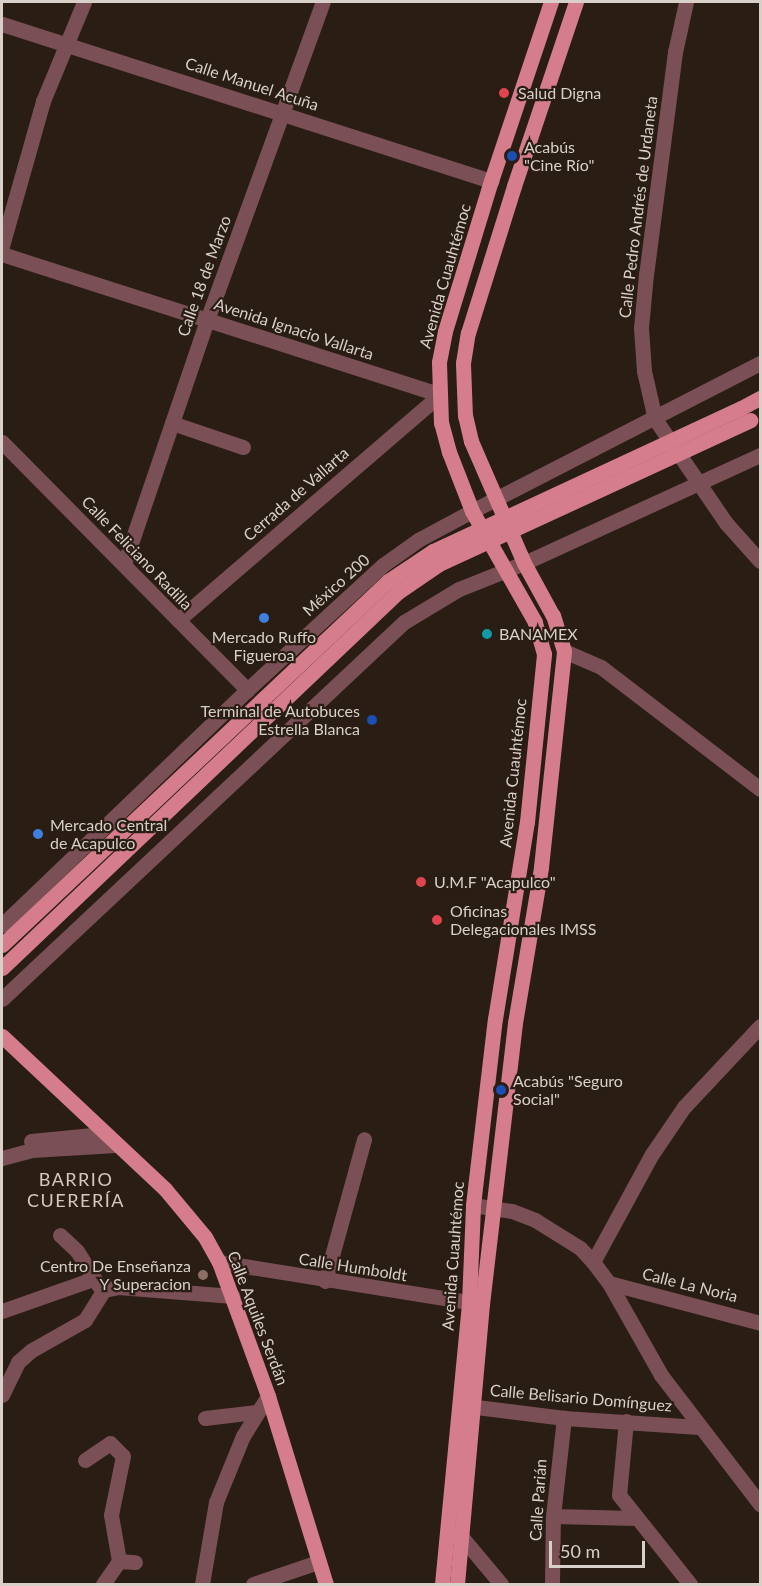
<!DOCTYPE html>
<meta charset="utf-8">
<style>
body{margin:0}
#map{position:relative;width:762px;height:1586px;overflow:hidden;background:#291d14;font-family:Lato,sans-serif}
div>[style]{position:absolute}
.minor>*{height:15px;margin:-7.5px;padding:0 7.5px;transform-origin:7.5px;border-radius:7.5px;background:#7a4f55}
.tertiary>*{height:15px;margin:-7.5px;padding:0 7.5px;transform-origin:7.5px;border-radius:7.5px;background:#7a4f55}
.primary>*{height:15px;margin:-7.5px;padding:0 7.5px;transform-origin:7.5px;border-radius:7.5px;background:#d57d8a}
.primary-bridge>*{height:15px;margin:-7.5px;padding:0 7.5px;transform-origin:7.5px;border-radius:7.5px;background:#d57d8a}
.dots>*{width:16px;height:16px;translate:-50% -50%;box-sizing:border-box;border:3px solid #291d14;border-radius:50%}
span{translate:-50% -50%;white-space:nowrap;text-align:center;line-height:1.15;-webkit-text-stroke:4.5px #291d14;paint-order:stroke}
.street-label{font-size:16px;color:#d8cfc9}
.poi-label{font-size:16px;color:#d8cfc9}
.left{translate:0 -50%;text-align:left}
.right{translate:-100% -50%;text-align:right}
.neighbourhood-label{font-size:18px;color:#d8c7bb;letter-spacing:1.5px}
.frame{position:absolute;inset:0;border:3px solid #d8cfc9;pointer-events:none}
.scale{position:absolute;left:549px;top:1541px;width:96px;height:27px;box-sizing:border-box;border:3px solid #d8cfc9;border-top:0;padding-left:8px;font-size:18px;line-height:21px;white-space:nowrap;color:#d8cfc9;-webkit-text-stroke:4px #291d14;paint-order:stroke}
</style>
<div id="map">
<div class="minor">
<i style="left:686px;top:2px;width:51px;rotate:102.4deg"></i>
<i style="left:675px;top:52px;width:224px;rotate:97.4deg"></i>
<i style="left:646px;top:274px;width:54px;rotate:95.3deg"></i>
<i style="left:641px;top:328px;width:43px;rotate:86deg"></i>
<i style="left:644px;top:371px;width:49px;rotate:77.1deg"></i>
<i style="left:655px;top:419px;width:126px;rotate:55.7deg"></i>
<i style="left:726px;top:523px;width:51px;rotate:48.2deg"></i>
<i style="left:2px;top:24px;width:514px;rotate:17.8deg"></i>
<i style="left:2px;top:246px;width:151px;rotate:-74.2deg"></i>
<i style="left:43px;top:101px;width:107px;rotate:-67.5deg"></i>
<i style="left:2px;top:254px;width:458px;rotate:17.8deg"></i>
<i style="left:172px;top:423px;width:75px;rotate:18.7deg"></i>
<i style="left:2px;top:442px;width:349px;rotate:45.3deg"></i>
<i style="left:124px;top:564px;width:258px;rotate:-71.2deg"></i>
<i style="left:207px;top:320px;width:338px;rotate:-70deg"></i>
<i style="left:178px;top:620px;width:343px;rotate:-40.7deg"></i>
<i style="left:31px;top:1141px;width:72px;rotate:-5.6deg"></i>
<i style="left:2px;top:1158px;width:31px;rotate:-15deg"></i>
<i style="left:32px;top:1150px;width:83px;rotate:-3.4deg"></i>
<i style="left:473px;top:1205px;width:39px;rotate:9deg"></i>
<i style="left:512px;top:1211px;width:25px;rotate:21deg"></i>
<i style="left:535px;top:1220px;width:53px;rotate:31.9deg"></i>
<i style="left:580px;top:1248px;width:19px;rotate:47deg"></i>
<i style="left:593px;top:1262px;width:26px;rotate:53deg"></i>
<i style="left:609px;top:1283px;width:106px;rotate:60.5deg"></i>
<i style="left:661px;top:1375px;width:163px;rotate:52.5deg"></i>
<i style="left:60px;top:1235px;width:23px;rotate:43deg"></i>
<i style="left:77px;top:1251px;width:41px;rotate:57.8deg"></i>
<i style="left:219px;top:1262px;width:266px;rotate:9.1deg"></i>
<i style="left:593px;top:1262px;width:123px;rotate:-61.4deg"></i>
<i style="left:652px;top:1154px;width:57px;rotate:-55.8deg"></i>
<i style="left:684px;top:1107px;width:111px;rotate:-46.8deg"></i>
<i style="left:325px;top:1281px;width:147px;rotate:-74.6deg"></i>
<i style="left:609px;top:1283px;width:156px;rotate:14.8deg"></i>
<i style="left:104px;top:1290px;width:14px;rotate:-12deg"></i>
<i style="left:118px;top:1287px;width:115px;rotate:4.5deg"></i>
<i style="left:2px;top:1311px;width:96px;rotate:-19.4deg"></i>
<i style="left:2px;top:1395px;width:37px;rotate:-64deg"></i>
<i style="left:18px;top:1362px;width:18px;rotate:-41deg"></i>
<i style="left:32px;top:1350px;width:61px;rotate:-29.5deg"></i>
<i style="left:85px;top:1320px;width:36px;rotate:-58deg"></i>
<i style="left:460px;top:1405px;width:105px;rotate:7.1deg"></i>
<i style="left:564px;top:1418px;width:135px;rotate:3.8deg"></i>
<i style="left:205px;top:1418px;width:50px;rotate:-6.8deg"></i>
<i style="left:626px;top:1421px;width:74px;rotate:95.4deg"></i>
<i style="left:619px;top:1495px;width:114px;rotate:51.4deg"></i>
<i style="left:85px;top:1460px;width:30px;rotate:-34deg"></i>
<i style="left:110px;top:1443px;width:18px;rotate:45deg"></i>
<i style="left:123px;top:1456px;width:60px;rotate:101.5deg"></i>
<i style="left:111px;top:1515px;width:47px;rotate:80.1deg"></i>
<i style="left:553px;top:1516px;width:82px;rotate:1.4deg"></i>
<i style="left:453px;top:1533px;width:7px;rotate:16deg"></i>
<i style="left:460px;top:1535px;width:64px;rotate:50.1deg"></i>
<i style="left:119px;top:1561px;width:16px;rotate:4deg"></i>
<i style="left:103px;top:1584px;width:28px;rotate:-55deg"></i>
<i style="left:202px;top:1584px;width:83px;rotate:-80.3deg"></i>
<i style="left:216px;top:1502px;width:71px;rotate:-67.8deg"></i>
<i style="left:243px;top:1436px;width:47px;rotate:-58deg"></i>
<i style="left:253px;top:1584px;width:69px;rotate:-18.7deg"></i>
<i style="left:552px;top:1584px;width:68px;rotate:-89.2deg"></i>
<i style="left:553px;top:1516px;width:99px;rotate:-83.6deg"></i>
</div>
<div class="tertiary">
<i style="left:564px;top:651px;width:40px;rotate:23.4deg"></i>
<i style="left:601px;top:667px;width:200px;rotate:37.5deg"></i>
<i style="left:2px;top:925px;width:339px;rotate:-43.8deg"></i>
<i style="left:247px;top:690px;width:185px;rotate:-42.6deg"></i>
<i style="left:383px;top:565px;width:43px;rotate:-35.5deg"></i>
<i style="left:418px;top:540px;width:61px;rotate:-28.2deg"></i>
<i style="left:472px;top:511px;width:324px;rotate:-27.2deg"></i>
<i style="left:2px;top:999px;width:551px;rotate:-43.16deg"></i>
<i style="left:404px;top:622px;width:64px;rotate:-31deg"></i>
<i style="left:459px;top:589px;width:70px;rotate:-21.8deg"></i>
<i style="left:524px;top:563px;width:260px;rotate:-24.6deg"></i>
</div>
<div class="primary">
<i style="left:741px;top:408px;width:21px;rotate:-28deg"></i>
<i style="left:2px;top:945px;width:531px;rotate:-43.32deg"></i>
<i style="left:2px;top:968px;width:546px;rotate:-43.52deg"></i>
<i style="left:2px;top:1036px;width:224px;rotate:43.2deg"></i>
<i style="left:165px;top:1189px;width:62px;rotate:50.2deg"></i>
<i style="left:205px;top:1237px;width:29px;rotate:61deg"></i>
<i style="left:219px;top:1262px;width:143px;rotate:69.9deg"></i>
<i style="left:268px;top:1396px;width:197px;rotate:72.9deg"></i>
<i style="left:442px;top:1584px;width:283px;rotate:-84.5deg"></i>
<i style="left:469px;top:1302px;width:97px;rotate:-87.6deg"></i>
<i style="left:473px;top:1205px;width:187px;rotate:-83.3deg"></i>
<i style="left:495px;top:1019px;width:200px;rotate:-80.8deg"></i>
<i style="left:527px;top:822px;width:169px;rotate:-84.2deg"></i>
<i style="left:544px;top:654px;width:33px;rotate:-106deg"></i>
<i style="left:535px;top:622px;width:128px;rotate:-119.6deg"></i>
<i style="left:472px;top:511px;width:63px;rotate:-111.3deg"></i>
<i style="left:449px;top:452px;width:30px;rotate:-105deg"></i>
<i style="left:441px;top:423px;width:61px;rotate:-91.9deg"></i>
<i style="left:439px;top:362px;width:32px;rotate:-79deg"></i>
<i style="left:445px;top:331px;width:157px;rotate:-73deg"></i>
<i style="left:491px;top:181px;width:189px;rotate:-71.5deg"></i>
<i style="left:457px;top:1584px;width:281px;rotate:-84.9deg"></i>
<i style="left:482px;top:1304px;width:283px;rotate:-83.3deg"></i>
<i style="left:515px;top:1023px;width:158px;rotate:-80.5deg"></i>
<i style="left:541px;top:867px;width:217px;rotate:-83.9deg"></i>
<i style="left:564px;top:651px;width:37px;rotate:-107deg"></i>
<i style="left:553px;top:616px;width:60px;rotate:-118.7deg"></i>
<i style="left:524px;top:563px;width:133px;rotate:-113.5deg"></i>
<i style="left:471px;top:441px;width:26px;rotate:-103deg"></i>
<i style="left:465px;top:416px;width:53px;rotate:-92.2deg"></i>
<i style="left:463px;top:363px;width:30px;rotate:-81deg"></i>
<i style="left:468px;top:333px;width:154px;rotate:-72.6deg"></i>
<i style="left:514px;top:186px;width:194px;rotate:-71.4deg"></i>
</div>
<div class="primary-bridge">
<i style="left:388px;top:581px;width:54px;rotate:-33.7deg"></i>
<i style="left:433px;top:551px;width:340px;rotate:-24.9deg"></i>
<i style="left:398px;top:592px;width:50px;rotate:-34.3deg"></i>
<i style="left:439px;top:564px;width:343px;rotate:-24.8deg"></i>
</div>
<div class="dots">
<i style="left:504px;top:93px;background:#e0444e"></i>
<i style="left:512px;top:156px;background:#1a4fb4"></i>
<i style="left:264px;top:618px;background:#3f7fe0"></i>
<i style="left:487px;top:634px;background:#0f9aa8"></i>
<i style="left:372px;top:720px;background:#1a4fb4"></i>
<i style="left:38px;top:834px;background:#3f7fe0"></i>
<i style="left:421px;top:882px;background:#e0444e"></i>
<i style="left:437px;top:920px;background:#e0444e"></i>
<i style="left:501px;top:1090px;background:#1a4fb4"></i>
<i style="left:203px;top:1275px;background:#8d6e63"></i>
</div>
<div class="street-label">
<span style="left:252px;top:84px;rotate:18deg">Calle Manuel Acuña</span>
<span style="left:638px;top:207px;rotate:-83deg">Calle Pedro Andrés de Urdaneta</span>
<span style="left:204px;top:276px;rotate:-70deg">Calle 18 de Marzo</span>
<span style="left:445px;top:276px;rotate:-74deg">Avenida Cuauhtémoc</span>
<span style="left:294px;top:329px;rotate:18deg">Avenida Ignacio Vallarta</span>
<span style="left:296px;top:494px;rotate:-41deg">Cerrada de Vallarta</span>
<span style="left:137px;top:553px;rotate:46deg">Calle Feliciano Radilla</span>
<span style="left:336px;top:585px;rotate:-42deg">México 200</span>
<span style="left:513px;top:773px;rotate:-84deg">Avenida Cuauhtémoc</span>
<span style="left:453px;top:1256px;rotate:-86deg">Avenida Cuauhtémoc</span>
<span style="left:353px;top:1267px;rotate:9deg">Calle Humboldt</span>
<span style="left:690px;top:1285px;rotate:14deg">Calle La Noria</span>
<span style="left:258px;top:1318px;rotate:69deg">Calle Aquiles Serdán</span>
<span style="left:581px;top:1398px;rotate:5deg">Calle Belisario Domínguez</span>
<span style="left:538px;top:1500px;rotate:-86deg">Calle Parián</span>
</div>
<div class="poi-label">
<span class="left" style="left:518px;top:93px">Salud Digna</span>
<span class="left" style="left:524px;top:156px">Acabús<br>"Cine Río"</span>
<span class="left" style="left:499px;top:634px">BANAMEX</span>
<span style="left:264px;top:646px">Mercado Ruffo<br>Figueroa</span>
<span class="right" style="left:360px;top:720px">Terminal de Autobuces<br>Estrella Blanca</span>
<span class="left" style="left:50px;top:834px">Mercado Central<br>de Acapulco</span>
<span class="left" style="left:434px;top:882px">U.M.F "Acapulco"</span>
<span class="left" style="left:450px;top:920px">Oficinas<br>Delegacionales IMSS</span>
<span class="left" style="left:513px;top:1090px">Acabús "Seguro<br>Social"</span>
<span class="right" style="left:191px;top:1275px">Centro De Enseñanza<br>Y Superacion</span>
</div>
<div class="neighbourhood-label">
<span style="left:76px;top:1190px">BARRIO<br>CUERERÍA</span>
</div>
<div class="frame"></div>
<div class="scale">50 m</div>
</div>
